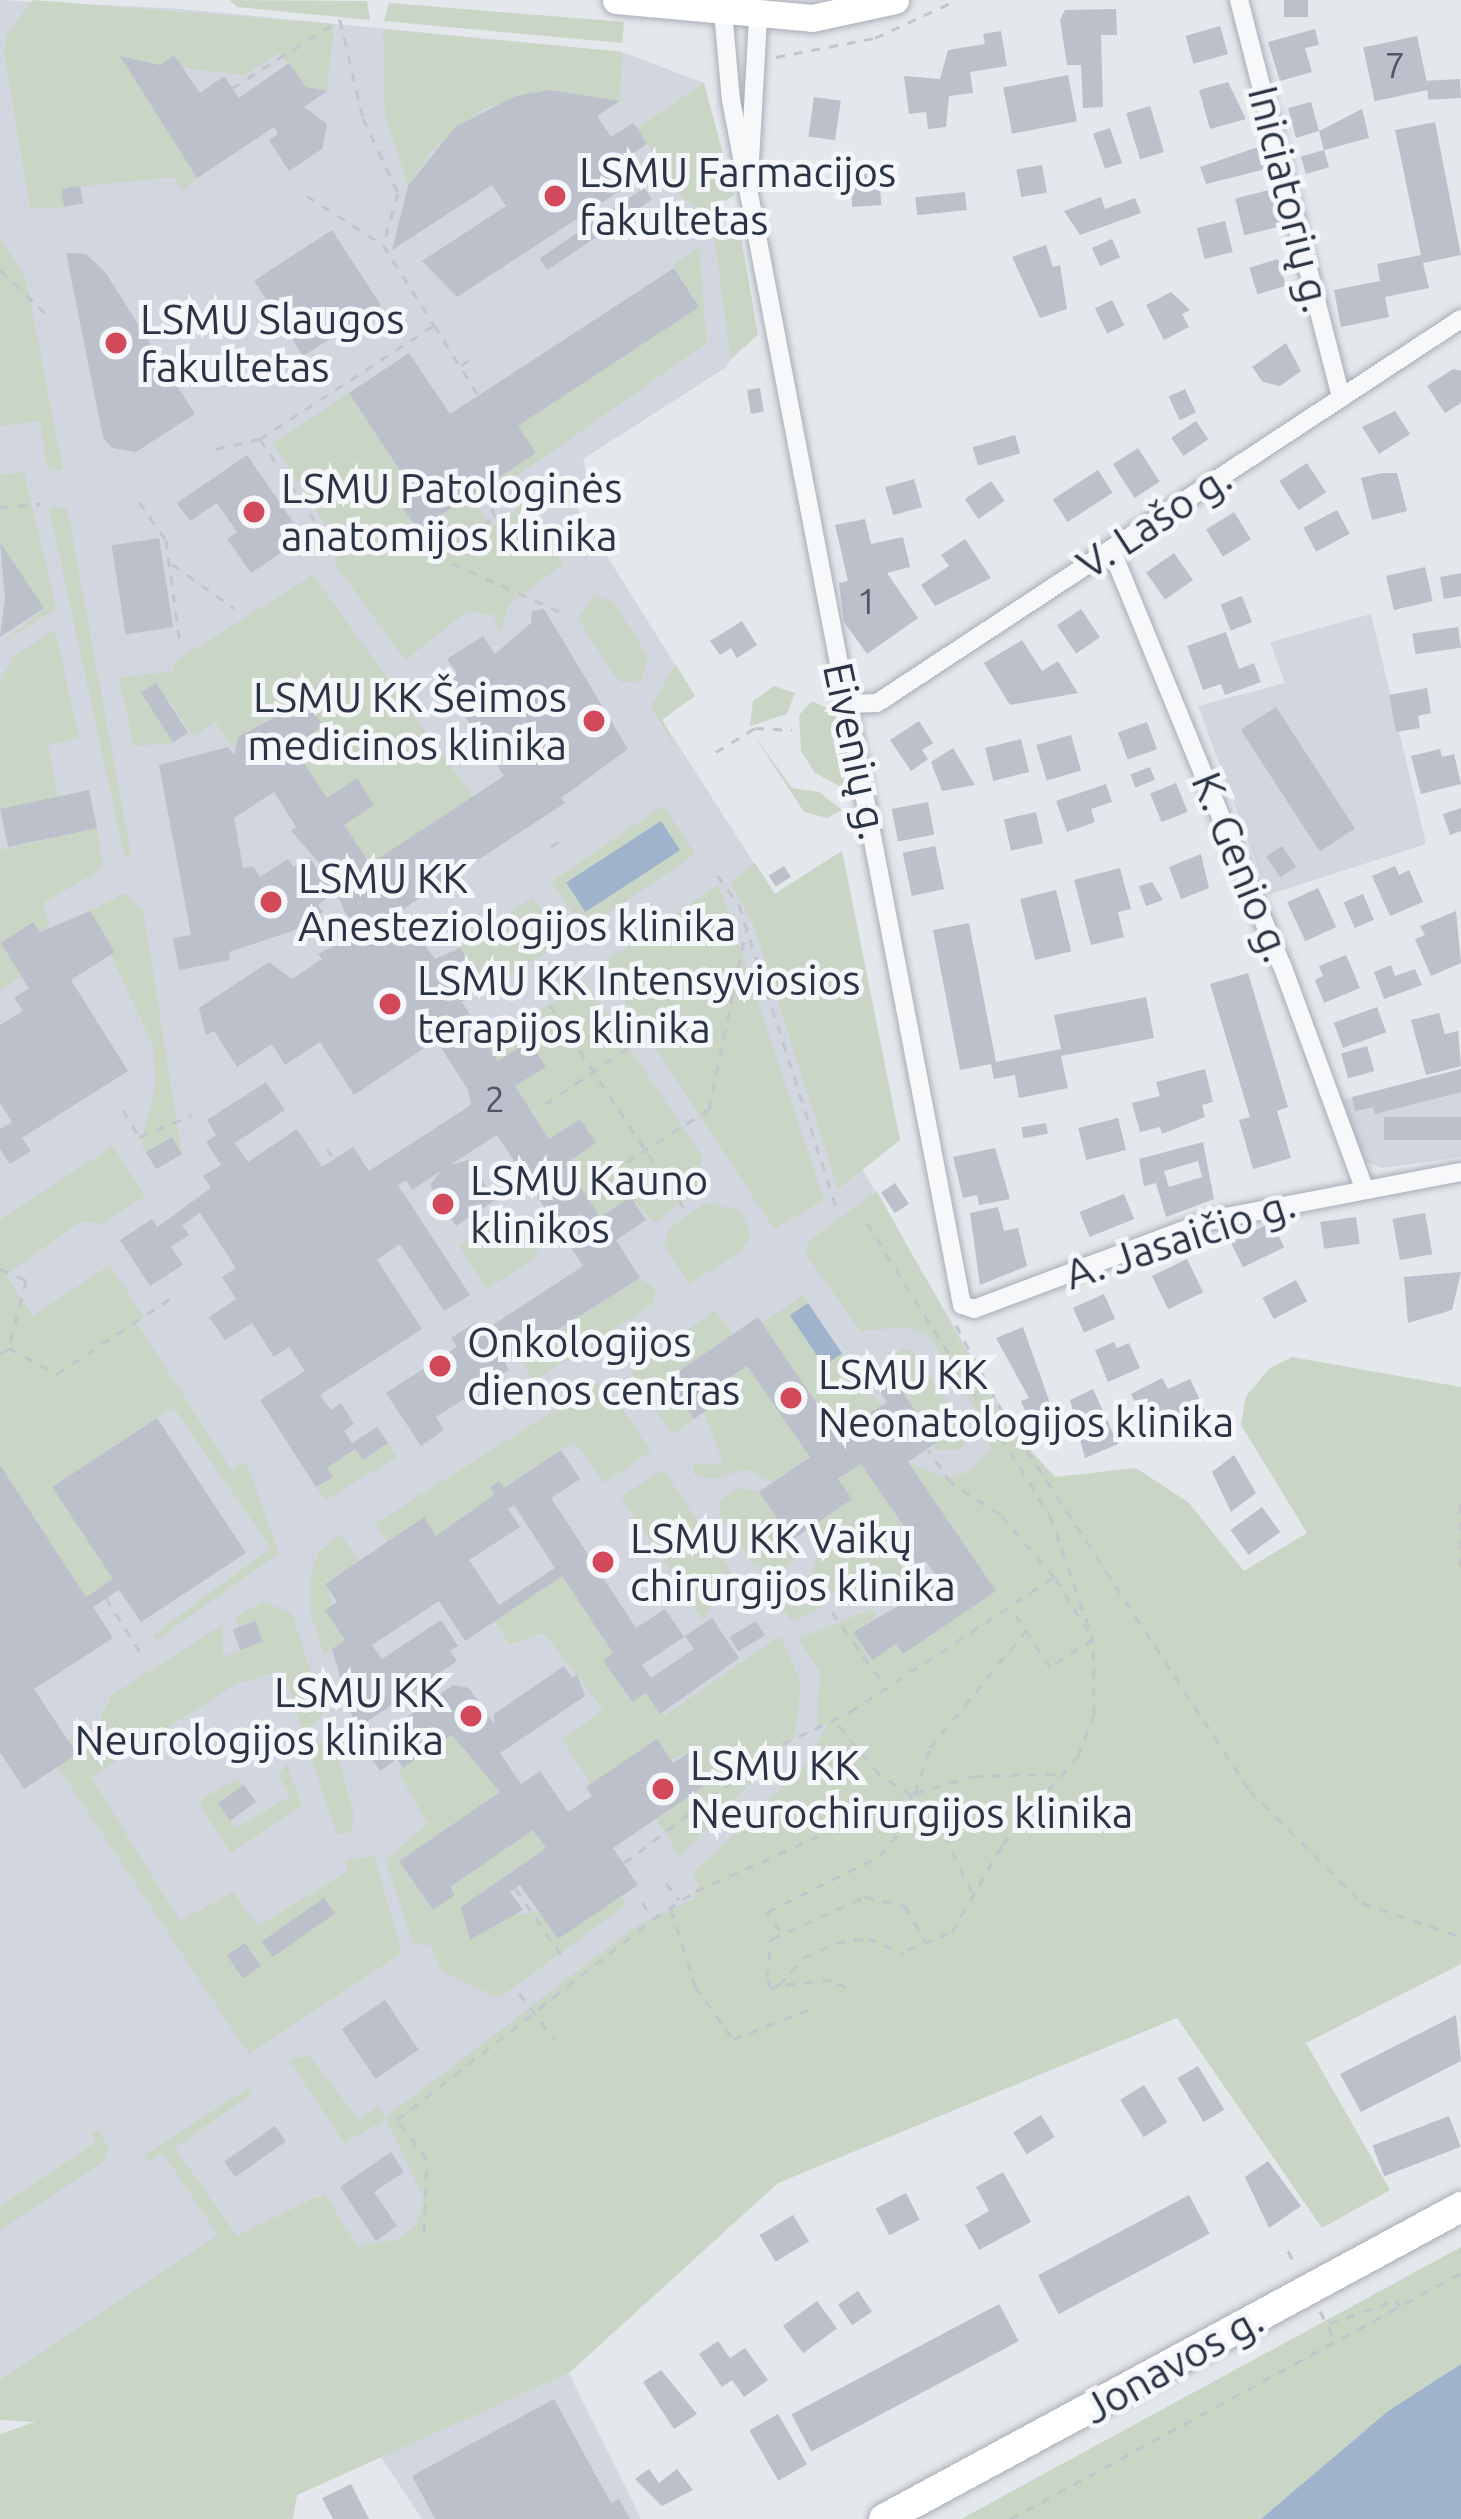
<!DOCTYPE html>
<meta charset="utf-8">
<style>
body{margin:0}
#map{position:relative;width:1461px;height:2519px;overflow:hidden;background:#e4e7ec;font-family:Ubuntu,sans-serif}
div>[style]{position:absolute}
.built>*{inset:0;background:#d2d6de}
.green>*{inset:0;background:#c9d6c5;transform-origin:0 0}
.water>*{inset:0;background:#9fb4cc;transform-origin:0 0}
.building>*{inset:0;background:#bbc0ca;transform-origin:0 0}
.path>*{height:3px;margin-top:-1.5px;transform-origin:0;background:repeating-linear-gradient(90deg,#c2c5cb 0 9px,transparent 0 18px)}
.roads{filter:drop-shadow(0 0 3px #a9aeb7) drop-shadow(0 0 3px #a9aeb7)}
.street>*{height:18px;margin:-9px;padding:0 9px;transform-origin:9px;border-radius:9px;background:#f7f8fa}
.secondary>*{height:27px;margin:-13.5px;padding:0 13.5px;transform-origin:13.5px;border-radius:13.5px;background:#fff}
.primary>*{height:30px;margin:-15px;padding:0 15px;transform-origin:15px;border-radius:15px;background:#fff}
.dots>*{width:33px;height:33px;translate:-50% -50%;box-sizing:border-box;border:6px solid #f4f6f9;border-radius:50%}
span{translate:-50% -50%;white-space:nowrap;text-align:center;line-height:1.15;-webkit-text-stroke:10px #f4f6f9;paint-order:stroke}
.number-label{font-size:36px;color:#4f5766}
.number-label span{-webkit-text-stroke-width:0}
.poi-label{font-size:42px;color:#2b3445}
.left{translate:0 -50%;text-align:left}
.right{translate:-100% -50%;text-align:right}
.street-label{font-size:42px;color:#2b3445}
</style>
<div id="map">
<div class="built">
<i style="clip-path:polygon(0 0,182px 9px,622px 52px,704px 83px,743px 340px,725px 368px,583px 459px,590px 485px,571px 499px,695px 696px,662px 720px,774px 894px,842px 851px,900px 1140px,861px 1167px,1223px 1787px,635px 1927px,547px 1995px,414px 2165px,423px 2197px,417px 2223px,398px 2239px,358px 2247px,323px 2193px,237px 2237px,0 2420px)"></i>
<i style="clip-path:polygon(1371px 614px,1426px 844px,1268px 895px,1198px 706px,1285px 683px,1270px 642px)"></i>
<i style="clip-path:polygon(1461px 1069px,1461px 1157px,1382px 1168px,1364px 1161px,1342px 1100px)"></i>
<i style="clip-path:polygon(569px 2373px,641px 2519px,422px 2519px,381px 2457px)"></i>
</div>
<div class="green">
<i style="clip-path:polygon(33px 0,334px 24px,327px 91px,306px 87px,279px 53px,245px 75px,183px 68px,174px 55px,160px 65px,122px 56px,197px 178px,183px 191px,174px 177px,62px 188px,64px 207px,30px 208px,4px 53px,7px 33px)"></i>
<i style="clip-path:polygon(230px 0,367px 1px,370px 20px,237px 7px)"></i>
<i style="clip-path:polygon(389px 3px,624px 22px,622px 43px,384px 21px)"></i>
<i style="clip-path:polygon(383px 29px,622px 52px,620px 101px,550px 90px,483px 109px,433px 149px,408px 186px,385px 115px)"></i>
<i style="clip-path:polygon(704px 83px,734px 195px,708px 213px,684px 200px,637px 128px)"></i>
<i style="clip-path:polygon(726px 229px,741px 237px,758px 335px,731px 359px,713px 230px)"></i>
<i style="clip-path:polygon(0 236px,26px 280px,63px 470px,47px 468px,40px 421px,0 426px)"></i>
<i style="clip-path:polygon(699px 248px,707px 343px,476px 505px,493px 526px,523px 504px,564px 564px,509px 604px,501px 633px,493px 615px,468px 611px,405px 660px,335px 564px,334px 539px,273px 444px,349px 393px,412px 489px,397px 500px,418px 530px,535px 453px,518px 426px,699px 307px,673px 264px)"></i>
<i style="clip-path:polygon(24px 472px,56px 608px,0 645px,44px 608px,0 542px,0 475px)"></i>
<i style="clip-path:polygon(49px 507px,67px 508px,131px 855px,125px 859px)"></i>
<i style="clip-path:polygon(313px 575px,473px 797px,370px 864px,344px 825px,356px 779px,327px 798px,267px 719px,233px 748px,215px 722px,194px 736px,156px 684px,141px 694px,174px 743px,134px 746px,119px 678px,173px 671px,174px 662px)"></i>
<i style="clip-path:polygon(593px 595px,613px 602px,648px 656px,642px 680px,623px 683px,614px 675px,578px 619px)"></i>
<i style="clip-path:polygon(55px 630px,79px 738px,48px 745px,58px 797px,0 810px,0 682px,13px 656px)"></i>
<i style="clip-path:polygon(676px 665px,695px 696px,662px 719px,678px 754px,651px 706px)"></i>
<i style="clip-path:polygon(774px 686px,795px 693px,787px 714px,750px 726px,753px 701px)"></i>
<i style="clip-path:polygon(812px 701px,839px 714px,847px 790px,815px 773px,801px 751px,799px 715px)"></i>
<i style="clip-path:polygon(753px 734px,792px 788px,819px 792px,842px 810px,827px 818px,804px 812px)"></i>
<i style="left:663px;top:806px;width:58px;height:135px;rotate:56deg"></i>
<i style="clip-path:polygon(97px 828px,103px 868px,42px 904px,50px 925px,40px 932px,33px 923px,1px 943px,22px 976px,0 990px,0 850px)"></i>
<i style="clip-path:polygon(842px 851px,900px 1140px,838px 1189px,753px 923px,730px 883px,755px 863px,775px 894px)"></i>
<i style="clip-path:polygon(718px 884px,824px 1200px,774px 1229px,601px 965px)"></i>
<i style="clip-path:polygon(125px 893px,143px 910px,182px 1154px,172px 1138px,147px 1153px,141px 1144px,155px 1089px,154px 1047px,90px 911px)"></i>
<i style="clip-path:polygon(533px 897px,563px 944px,485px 987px,460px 948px)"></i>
<i style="clip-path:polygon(585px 982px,702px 1156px,696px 1191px,654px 1223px,631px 1197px,600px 1217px,565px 1164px,596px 1143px,580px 1119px,549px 1139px,515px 1086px,545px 1067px,529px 1042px,498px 1061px,471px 1019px,518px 1025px)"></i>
<i style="clip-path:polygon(113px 1146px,145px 1196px,100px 1224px,81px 1221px,6px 1275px,33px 1316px,110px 1265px,144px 1317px,137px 1323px,231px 1470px,246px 1462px,279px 1553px,157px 1640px,153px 1635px,271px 1548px,173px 1407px,53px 1487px,113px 1579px,86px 1597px,0 1465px,0 1220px)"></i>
<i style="clip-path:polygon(877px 1191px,1006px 1424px,1055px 1477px,1136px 1468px,1189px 1503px,1244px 1571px,1307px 1533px,1241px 1425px,1246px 1396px,1269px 1369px,1292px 1357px,1461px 1387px,1461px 1964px,1306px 2043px,1390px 2190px,1322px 2228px,1177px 2018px,778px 2183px,569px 2373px,297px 2495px,293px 2519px,0 2519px,0 2434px,35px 2422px,0 2420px,0 2380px,218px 2235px,163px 2153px,148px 2162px,143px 2156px,247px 2089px,251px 2094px,175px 2148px,237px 2236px,324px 2193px,358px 2246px,398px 2239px,417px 2223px,423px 2197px,386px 2119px,344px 2143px,289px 2061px,309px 2055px,358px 2119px,379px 2106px,386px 2117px,635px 1927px,693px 1899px,699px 1884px,692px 1874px,806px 1765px,828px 1723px,817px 1726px,820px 1672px,798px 1639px,872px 1609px,877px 1615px,853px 1632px,871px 1660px,896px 1644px,903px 1654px,996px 1591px,908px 1462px,946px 1479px,971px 1471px,991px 1448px,981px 1418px,928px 1335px,907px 1327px,860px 1331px,805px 1253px,810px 1240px)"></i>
<i style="clip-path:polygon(705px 1203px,740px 1210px,751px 1234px,741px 1251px,689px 1284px,664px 1245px,669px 1229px)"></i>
<i style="left:512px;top:1213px;width:51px;height:62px;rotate:58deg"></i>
<i style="clip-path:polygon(640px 1278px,656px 1289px,652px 1304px,534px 1381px,518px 1357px)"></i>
<i style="clip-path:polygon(803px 1295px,808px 1303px,790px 1316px,824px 1365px,842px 1354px,881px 1406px,838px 1435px,762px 1323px)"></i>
<i style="clip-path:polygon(715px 1310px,733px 1334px,667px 1378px,694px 1419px,672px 1435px,630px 1371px)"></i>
<i style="clip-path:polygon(901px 1348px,912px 1350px,963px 1426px,968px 1436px,960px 1450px,936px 1450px,885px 1365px)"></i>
<i style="clip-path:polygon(747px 1366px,810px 1457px,773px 1482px,746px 1469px,712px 1479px,693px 1474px,694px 1464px,724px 1465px,699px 1399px)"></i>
<i style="clip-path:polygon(596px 1384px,609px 1389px,651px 1451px,604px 1483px,574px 1441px,504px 1488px,499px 1481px,491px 1486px,495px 1494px,436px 1536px,424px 1518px,387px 1542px,375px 1524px)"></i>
<i style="clip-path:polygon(388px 1443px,397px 1457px,325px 1500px,316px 1487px,332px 1477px,327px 1468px,355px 1449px,363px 1460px)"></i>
<i style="clip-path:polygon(861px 1464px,910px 1535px,896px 1545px,913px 1575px,851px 1601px,852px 1587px,823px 1597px,823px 1607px,792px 1621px,769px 1591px,798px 1589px,813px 1570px,817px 1554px,806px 1531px,851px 1499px,838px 1479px)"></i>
<i style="clip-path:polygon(663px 1470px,731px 1572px,703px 1621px,621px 1496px)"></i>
<i style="clip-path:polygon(740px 1488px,759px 1492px,792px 1540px,798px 1555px,782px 1572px,754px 1565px,719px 1514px,720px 1500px)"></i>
<i style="clip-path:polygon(341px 1534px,358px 1561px,325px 1583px,345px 1640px,324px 1654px,311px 1615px,310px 1577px,318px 1553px)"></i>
<i style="clip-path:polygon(562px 1576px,613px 1653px,604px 1660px,631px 1702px,646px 1693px,664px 1716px,780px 1636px,801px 1682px,795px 1736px,680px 1856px,656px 1819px,703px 1787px,690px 1753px,591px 1784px,563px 1740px,603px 1709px,544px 1633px,509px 1644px,494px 1621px)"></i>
<i style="clip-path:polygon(264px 1601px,292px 1614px,324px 1712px,314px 1724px,303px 1732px,283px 1670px,236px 1684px,91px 1777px,180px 1921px,233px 1892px,258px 1926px,348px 1871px,345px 1861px,374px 1856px,402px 1953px,249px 2054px,58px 1767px,68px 1740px,99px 1721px,112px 1695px,222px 1625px,223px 1657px,262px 1642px,255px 1622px,239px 1628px,235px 1617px)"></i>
<i style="clip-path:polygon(452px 1735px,500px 1792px,400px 1860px,432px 1910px,454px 1895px,450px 1887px,533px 1830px,546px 1848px,461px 1907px,470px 1940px,512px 1916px,620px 1896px,627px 1904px,499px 1998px,442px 1972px,430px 1945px,413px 1943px,386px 1860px,428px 1823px,398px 1772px)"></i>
<i style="clip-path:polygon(322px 1742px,334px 1742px,354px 1815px,351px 1832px,337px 1835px,309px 1751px)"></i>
<i style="clip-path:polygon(286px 1763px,302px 1806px,231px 1853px,201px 1808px,204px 1797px,237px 1780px,244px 1785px,217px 1803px,236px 1828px,290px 1796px,279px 1776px)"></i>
<i style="clip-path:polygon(98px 2130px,109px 2149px,104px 2161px,0 2230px,0 2206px,96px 2142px,91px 2133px)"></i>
<i style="clip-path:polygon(1461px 2247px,1461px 2364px,1388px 2411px,1261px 2519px,961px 2519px)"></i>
</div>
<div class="water">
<i style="left:661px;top:821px;width:35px;height:113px;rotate:57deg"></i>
<i style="left:808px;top:1303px;width:61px;height:22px;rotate:56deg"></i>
<i style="clip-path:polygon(1461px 2364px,1461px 2519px,1261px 2519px,1388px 2411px)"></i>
</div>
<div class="building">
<i style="left:1284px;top:0;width:24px;height:17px"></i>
<i style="clip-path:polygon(1116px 9px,1117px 35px,1101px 35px,1103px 107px,1083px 108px,1081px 65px,1067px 65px,1060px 20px,1065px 10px)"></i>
<i style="left:1220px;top:26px;width:29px;height:36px;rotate:74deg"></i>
<i style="clip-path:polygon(1315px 29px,1319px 45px,1305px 48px,1312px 72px,1280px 81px,1268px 42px)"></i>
<i style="clip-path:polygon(1001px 31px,1007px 66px,970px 72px,973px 93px,949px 96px,946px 127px,928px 129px,926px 112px,909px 114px,904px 76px,940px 79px,948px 50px,985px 44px,983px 34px)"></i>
<i style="left:1417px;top:36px;width:55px;height:55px;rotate:78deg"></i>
<i style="clip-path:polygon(174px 55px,200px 93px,224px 76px,239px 98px,289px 63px,306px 87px,327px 91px,304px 107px,327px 124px,322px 149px,289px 171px,269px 140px,278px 134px,274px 127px,197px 178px,120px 56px,160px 65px)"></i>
<i style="left:1068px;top:75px;width:47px;height:66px;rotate:79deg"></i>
<i style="left:1460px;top:79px;width:19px;height:33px;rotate:87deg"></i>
<i style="clip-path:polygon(1228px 82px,1246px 119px,1210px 129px,1199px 90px)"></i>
<i style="clip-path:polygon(550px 90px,620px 101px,597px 116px,611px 137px,633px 123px,637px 128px,647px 144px,625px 159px,638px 179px,457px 297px,422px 261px,506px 206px,492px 185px,392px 250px,408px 186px,455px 127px,516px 96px)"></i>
<i style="left:814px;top:97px;width:27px;height:40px;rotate:8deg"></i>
<i style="clip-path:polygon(1311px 102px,1319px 131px,1362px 109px,1369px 138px,1324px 150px,1319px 131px,1296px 138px,1288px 108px)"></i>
<i style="left:1150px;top:106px;width:48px;height:25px;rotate:73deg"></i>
<i style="clip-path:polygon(1435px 122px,1461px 255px,1423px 263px,1429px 288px,1385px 297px,1389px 317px,1341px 327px,1334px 290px,1380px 281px,1377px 264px,1421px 255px,1395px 130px)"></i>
<i style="left:1110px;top:128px;width:37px;height:18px;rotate:71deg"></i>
<i style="clip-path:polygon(1258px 147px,1266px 169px,1206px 184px,1200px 167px)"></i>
<i style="left:1324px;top:150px;width:18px;height:24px;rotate:74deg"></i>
<i style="left:1042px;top:165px;width:28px;height:26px;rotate:80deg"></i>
<i style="left:879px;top:173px;width:32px;height:29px;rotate:86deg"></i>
<i style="left:80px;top:186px;width:18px;height:19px;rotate:81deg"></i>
<i style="left:644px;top:188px;width:14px;height:126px;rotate:56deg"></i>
<i style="left:1273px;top:189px;width:38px;height:39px;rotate:76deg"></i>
<i style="left:965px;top:192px;width:18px;height:50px;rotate:84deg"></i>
<i style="clip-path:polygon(1101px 197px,1105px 209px,1135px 198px,1141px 213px,1080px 235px,1064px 211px)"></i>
<i style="left:1225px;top:221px;width:32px;height:29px;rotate:76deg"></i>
<i style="left:332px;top:230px;width:90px;height:93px;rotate:57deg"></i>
<i style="left:1112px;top:239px;width:20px;height:22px;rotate:66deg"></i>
<i style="clip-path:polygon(1046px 245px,1053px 267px,1060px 265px,1067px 309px,1040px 318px,1012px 257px)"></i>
<i style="clip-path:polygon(66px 253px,86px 254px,105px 272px,195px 414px,136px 452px,112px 448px,103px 437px)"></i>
<i style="left:1278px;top:259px;width:28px;height:30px;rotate:73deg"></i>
<i style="clip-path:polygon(674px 268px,699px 307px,518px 426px,536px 453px,418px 530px,397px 499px,412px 489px,349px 393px,409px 353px,450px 414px)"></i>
<i style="clip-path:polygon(1171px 292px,1190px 310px,1182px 314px,1189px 327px,1164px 340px,1146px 305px)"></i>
<i style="left:1112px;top:300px;width:28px;height:19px;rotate:64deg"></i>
<i style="clip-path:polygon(1286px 343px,1301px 371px,1280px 386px,1263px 382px,1252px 367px)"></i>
<i style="clip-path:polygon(1453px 369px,1461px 371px,1461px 403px,1445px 413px,1427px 386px)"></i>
<i style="left:760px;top:388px;width:24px;height:13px;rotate:81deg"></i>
<i style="left:1185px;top:389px;width:26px;height:18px;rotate:65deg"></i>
<i style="clip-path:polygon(1395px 411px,1410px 434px,1379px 454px,1362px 427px)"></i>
<i style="left:1196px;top:421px;width:22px;height:30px;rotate:56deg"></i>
<i style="left:1015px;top:435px;width:19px;height:44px;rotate:74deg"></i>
<i style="left:1138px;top:448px;width:40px;height:30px;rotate:57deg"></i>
<i style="clip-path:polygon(247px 455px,298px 529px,281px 541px,287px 549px,251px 573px,227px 539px,237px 532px,217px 503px,190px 521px,177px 503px)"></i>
<i style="left:1307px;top:463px;width:35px;height:33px;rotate:57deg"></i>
<i style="left:1098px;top:470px;width:27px;height:54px;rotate:57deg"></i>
<i style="clip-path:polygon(1382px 473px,1397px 473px,1407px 511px,1372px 520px,1361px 478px)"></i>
<i style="left:914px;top:479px;width:29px;height:30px;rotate:74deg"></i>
<i style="left:991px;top:481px;width:24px;height:32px;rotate:55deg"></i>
<i style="left:1337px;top:510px;width:27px;height:38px;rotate:62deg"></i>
<i style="left:1234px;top:512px;width:32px;height:33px;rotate:58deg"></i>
<i style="clip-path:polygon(865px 519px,871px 544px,903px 537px,910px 567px,887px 573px,918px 618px,867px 654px,844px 622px,839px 583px,848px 581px,835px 525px)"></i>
<i style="left:159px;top:538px;width:90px;height:48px;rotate:81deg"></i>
<i style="clip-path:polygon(965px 539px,991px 578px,935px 606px,921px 585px,949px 566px,941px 555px)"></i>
<i style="clip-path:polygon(0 542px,44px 608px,0 637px,5px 598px)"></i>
<i style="left:1174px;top:553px;width:33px;height:34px;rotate:55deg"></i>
<i style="left:1425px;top:567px;width:35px;height:40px;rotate:77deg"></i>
<i style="clip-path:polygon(1461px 573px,1461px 596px,1444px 599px,1440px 577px)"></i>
<i style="left:1242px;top:596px;width:28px;height:23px;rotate:69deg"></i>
<i style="clip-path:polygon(evenodd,544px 609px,628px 749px,561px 798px,565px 803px,400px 911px,435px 959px,460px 948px,485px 987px,462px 1002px,498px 1061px,529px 1041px,546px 1067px,515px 1086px,549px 1139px,580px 1119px,596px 1143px,565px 1164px,600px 1217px,631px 1197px,646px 1220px,616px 1240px,640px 1278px,505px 1363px,509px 1370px,436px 1417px,444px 1430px,421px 1446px,386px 1393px,457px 1347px,451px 1338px,476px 1322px,488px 1340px,497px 1335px,491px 1326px,583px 1266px,497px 1135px,450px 1165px,469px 1160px,495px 1200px,456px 1226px,430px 1185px,441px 1171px,412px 1190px,406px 1180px,398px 1185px,470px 1295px,444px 1311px,400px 1244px,377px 1260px,422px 1329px,320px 1395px,331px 1410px,341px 1403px,354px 1424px,344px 1431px,352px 1443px,377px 1427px,388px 1443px,363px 1460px,355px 1449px,327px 1468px,333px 1477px,316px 1487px,260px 1400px,305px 1371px,289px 1347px,274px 1357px,252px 1323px,225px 1340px,209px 1317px,236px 1299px,222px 1277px,236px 1268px,200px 1213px,182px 1225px,189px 1235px,171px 1247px,183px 1265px,150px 1286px,120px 1240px,152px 1219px,157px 1227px,211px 1188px,203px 1176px,221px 1165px,206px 1142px,216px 1135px,207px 1120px,266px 1082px,285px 1110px,235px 1143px,248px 1162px,297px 1129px,322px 1167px,353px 1147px,369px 1171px,471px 1105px,468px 1090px,436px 1040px,354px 1095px,320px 1042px,285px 1065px,272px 1044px,237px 1067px,214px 1031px,206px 1035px,199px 1008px,269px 962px,292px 979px,322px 959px,318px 954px,364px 931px,346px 914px,330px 878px,333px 894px,318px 905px,323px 912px,295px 930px,229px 952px,230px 960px,179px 970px,173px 938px,191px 935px,159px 765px,228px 747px,234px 755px,238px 737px,306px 700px,323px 726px,293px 746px,327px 798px,357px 778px,374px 805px,344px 825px,370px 864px,504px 776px,443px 683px,457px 673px,447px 659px,483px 636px,495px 654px,531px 623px,532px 611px,544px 609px,274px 792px,296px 827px,291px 831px,322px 866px,317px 869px,309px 857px,293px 867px,288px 859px,260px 877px,253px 866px,243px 868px,234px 818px,274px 792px)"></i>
<i style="left:1081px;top:609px;width:34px;height:29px;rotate:56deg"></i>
<i style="clip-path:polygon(742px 621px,757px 645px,737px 658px,731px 648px,720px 655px,710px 641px)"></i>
<i style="left:1458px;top:627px;width:21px;height:46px;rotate:82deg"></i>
<i style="clip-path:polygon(1226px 632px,1239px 669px,1254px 663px,1261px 682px,1225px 695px,1221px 684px,1203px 690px,1187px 646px)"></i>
<i style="clip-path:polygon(1022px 640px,1042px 671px,1058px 661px,1078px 693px,1010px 705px,984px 663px)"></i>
<i style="left:156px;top:683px;width:59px;height:18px;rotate:57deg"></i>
<i style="clip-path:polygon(1427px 688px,1431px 713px,1418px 716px,1420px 728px,1396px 732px,1389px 695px)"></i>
<i style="left:1276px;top:707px;width:145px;height:42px;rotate:57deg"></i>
<i style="clip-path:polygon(919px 721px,933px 743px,922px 750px,928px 759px,911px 771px,890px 740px)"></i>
<i style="left:1147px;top:722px;width:29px;height:31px;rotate:70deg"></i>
<i style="left:1071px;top:735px;width:37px;height:36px;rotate:74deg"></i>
<i style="left:1021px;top:739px;width:34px;height:37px;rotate:76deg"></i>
<i style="clip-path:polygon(953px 748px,975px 785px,942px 791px,931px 762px)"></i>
<i style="clip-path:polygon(1440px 749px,1442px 757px,1454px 754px,1461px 784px,1421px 794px,1411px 756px)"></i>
<i style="left:1150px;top:767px;width:14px;height:21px;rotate:69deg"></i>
<i style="left:1176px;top:783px;width:31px;height:28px;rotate:68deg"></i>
<i style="clip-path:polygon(1106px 784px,1112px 802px,1091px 809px,1095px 822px,1067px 832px,1056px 801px)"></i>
<i style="left:89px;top:790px;width:39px;height:91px;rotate:78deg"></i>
<i style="left:928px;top:802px;width:33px;height:37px;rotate:79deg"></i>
<i style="clip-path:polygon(1461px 808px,1461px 831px,1450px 835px,1443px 814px)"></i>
<i style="left:1036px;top:812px;width:32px;height:33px;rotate:77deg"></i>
<i style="left:935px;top:846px;width:44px;height:33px;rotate:78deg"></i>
<i style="left:1282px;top:846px;width:25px;height:19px;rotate:56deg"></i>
<i style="clip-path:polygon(1201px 854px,1209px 888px,1181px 899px,1169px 867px)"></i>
<i style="left:784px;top:866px;width:13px;height:18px;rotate:58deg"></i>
<i style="clip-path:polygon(1395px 866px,1399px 875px,1409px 870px,1423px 902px,1390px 916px,1372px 876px)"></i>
<i style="clip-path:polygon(1120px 868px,1131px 909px,1118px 912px,1124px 937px,1091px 945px,1074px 880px)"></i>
<i style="clip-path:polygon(1152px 882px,1163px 900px,1146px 906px,1139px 886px)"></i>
<i style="left:1318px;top:888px;width:43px;height:34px;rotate:65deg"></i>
<i style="left:1056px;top:890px;width:63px;height:37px;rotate:76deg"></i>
<i style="left:1363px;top:894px;width:28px;height:21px;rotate:67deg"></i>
<i style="clip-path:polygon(90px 911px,115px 952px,71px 980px,128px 1071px,22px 1138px,31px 1151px,10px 1164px,0 1149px,0 1129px,12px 1122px,0 1103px,0 1025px,23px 1011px,14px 998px,29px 988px,1px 943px,33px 922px,40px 932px)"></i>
<i style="clip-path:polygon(1456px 911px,1461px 963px,1431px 976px,1415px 939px,1425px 935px,1420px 926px)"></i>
<i style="clip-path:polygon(969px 923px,996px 1062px,1061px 1049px,1054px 1015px,1146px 997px,1154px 1038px,1061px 1056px,1068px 1088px,1019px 1098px,1015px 1075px,994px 1079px,991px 1064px,960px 1070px,933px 930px)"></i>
<i style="clip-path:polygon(1346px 955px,1360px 988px,1324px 1003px,1315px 980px,1323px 976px,1319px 966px)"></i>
<i style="clip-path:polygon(1391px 965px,1395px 976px,1415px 969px,1422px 985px,1384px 999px,1374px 972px)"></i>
<i style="clip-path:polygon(1248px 973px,1288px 1107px,1277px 1111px,1291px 1158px,1253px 1169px,1239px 1120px,1250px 1117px,1210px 984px)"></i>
<i style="left:1377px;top:1007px;width:27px;height:46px;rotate:70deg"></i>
<i style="clip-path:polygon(1439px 1013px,1445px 1034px,1458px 1031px,1461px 1066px,1426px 1075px,1411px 1020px)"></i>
<i style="left:1367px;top:1046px;width:26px;height:27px;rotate:74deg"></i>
<i style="clip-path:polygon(1205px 1069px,1213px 1102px,1202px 1105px,1205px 1117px,1162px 1134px,1160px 1127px,1140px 1132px,1132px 1103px,1160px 1096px,1156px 1082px)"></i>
<i style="clip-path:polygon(1461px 1069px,1461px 1092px,1375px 1114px,1373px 1107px,1355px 1111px,1352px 1097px)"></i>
<i style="left:1461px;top:1117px;width:23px;height:77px;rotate:90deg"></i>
<i style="left:1118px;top:1118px;width:33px;height:41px;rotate:76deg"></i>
<i style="left:1046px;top:1123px;width:11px;height:25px;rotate:80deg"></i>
<i style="left:172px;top:1137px;width:20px;height:30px;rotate:60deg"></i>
<i style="clip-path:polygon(evenodd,1203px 1142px,1214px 1199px,1166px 1217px,1156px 1183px,1144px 1186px,1139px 1159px,1203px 1142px,1198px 1161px,1202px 1177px,1169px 1187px,1164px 1171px,1198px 1161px)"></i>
<i style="clip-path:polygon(995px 1148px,1010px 1199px,979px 1205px,977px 1195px,963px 1198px,953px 1157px)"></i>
<i style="left:895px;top:1183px;width:25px;height:17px;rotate:56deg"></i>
<i style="left:1124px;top:1194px;width:27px;height:48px;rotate:68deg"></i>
<i style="clip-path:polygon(998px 1207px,1004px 1231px,1018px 1228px,1027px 1266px,980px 1285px,970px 1213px)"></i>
<i style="left:1425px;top:1213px;width:42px;height:33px;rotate:80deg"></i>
<i style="left:1356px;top:1217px;width:27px;height:36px;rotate:82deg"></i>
<i style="left:1272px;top:1222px;width:28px;height:46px;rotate:64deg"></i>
<i style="left:1187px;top:1259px;width:37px;height:39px;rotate:64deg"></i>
<i style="clip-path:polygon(1461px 1272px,1452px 1310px,1408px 1323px,1404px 1277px)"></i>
<i style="left:1296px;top:1280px;width:24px;height:38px;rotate:62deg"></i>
<i style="left:1104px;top:1294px;width:27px;height:34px;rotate:66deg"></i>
<i style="clip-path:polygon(758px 1317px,838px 1435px,887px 1402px,868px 1376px,884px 1365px,937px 1442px,908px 1462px,996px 1591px,903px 1654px,896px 1644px,872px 1660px,853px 1632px,940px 1582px,926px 1561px,913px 1569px,896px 1545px,910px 1535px,861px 1464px,838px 1479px,852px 1499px,792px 1540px,759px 1492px,810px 1457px,747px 1366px,699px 1399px,707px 1410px,694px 1419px,667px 1379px)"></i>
<i style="clip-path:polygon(1023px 1327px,1051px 1406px,1027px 1416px,1021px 1401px,1029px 1398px,996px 1338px)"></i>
<i style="clip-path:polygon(1114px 1342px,1117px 1348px,1129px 1343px,1140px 1368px,1108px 1382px,1095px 1350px)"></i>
<i style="clip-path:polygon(1162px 1378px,1168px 1389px,1190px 1379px,1206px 1413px,1177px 1427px,1169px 1409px,1144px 1420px,1131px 1394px)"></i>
<i style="clip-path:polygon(1093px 1389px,1118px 1444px,1085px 1458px,1070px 1400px)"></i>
<i style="clip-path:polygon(157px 1418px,246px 1553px,141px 1622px,119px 1590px,93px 1607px,113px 1638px,34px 1689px,77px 1754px,24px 1789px,0 1752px,0 1465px,86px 1597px,113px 1579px,52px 1487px)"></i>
<i style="clip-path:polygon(evenodd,561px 1450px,580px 1479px,551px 1498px,591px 1559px,598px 1555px,607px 1568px,600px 1573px,636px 1628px,665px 1609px,684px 1637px,642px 1665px,651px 1678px,694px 1649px,685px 1636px,712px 1618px,739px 1658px,660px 1714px,646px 1693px,632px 1702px,603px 1660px,613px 1653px,562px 1576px,465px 1641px,439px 1601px,372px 1645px,382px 1659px,441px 1620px,458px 1646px,450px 1651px,457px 1661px,356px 1729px,332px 1649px,345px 1640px,325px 1610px,337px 1602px,325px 1584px,424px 1517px,436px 1536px,495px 1494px,490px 1487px,499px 1481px,504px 1488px,561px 1450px,514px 1505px,555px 1568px,499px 1605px,469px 1560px,520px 1527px,508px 1509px,514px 1505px)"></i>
<i style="clip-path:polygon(1234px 1455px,1256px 1493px,1231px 1512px,1212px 1472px)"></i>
<i style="left:1262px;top:1507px;width:31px;height:39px;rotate:54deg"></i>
<i style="left:255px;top:1621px;width:22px;height:24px;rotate:69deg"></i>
<i style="left:756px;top:1621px;width:17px;height:31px;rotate:59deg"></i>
<i style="clip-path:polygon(564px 1666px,572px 1678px,577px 1674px,585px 1696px,500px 1753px,521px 1784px,540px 1771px,568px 1812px,592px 1796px,586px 1787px,657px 1739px,673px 1763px,690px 1752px,703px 1787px,613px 1848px,638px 1885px,558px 1939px,520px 1885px,510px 1892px,523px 1910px,470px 1940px,461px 1907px,546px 1848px,533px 1830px,450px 1887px,455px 1895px,433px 1910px,399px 1861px,500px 1792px,452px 1735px,403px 1768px,397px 1759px,380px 1771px,370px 1756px,387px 1744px,381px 1735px,453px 1685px,469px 1688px,494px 1724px,494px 1714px)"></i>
<i style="left:244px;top:1785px;width:21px;height:32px;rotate:55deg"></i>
<i style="left:324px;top:1898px;width:19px;height:76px;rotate:55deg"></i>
<i style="left:245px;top:1943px;width:28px;height:22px;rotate:55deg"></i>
<i style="left:385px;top:2000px;width:60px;height:52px;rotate:56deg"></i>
<i style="clip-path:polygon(1456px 2015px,1461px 2061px,1361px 2112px,1340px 2074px)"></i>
<i style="left:1198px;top:2066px;width:51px;height:24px;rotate:59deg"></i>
<i style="left:1144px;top:2085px;width:44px;height:28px;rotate:58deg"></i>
<i style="left:1041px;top:2115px;width:26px;height:33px;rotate:58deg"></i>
<i style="left:1449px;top:2116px;width:33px;height:82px;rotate:69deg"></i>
<i style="left:275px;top:2126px;width:19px;height:62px;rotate:55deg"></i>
<i style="clip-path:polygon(391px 2152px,404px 2172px,374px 2192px,397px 2226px,376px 2241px,340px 2187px)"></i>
<i style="clip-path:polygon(1268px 2161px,1301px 2206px,1269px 2228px,1245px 2177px)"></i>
<i style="clip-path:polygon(1003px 2172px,1031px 2222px,979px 2250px,965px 2225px,989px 2211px,976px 2187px)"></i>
<i style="left:906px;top:2193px;width:30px;height:34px;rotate:63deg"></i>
<i style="left:1189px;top:2195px;width:44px;height:171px;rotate:62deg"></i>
<i style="left:793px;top:2215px;width:31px;height:39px;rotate:59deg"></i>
<i style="left:858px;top:2291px;width:25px;height:24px;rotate:56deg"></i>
<i style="left:817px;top:2301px;width:34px;height:42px;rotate:54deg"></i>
<i style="left:999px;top:2304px;width:42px;height:235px;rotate:62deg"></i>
<i style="clip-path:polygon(718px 2341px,730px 2358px,745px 2348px,768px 2380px,744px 2397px,732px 2380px,722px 2387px,699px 2354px)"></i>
<i style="clip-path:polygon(661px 2370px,697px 2414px,674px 2429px,643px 2382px)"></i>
<i style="clip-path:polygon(554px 2399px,611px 2503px,619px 2499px,630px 2519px,435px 2519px,412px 2476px)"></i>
<i style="left:778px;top:2414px;width:58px;height:33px;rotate:60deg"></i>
<i style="clip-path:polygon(649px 2469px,659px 2483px,677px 2469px,693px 2490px,662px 2506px,635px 2479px)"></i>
<i style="clip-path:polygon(351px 2484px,369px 2519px,333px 2519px,322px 2498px)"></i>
</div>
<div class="path">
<i style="left:776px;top:57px;width:101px;rotate:-10.9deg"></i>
<i style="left:875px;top:38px;width:90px;rotate:-24.9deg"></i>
<i style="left:232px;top:88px;width:128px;rotate:-32.2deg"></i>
<i style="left:340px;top:20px;width:101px;rotate:76.8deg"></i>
<i style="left:363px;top:118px;width:83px;rotate:65deg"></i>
<i style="left:398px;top:193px;width:54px;rotate:106.1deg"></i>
<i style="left:383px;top:245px;width:95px;rotate:57.5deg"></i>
<i style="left:307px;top:196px;width:89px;rotate:32.6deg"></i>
<i style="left:0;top:270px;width:62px;rotate:43.7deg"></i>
<i style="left:461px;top:365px;width:12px;rotate:-31deg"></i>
<i style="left:260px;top:439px;width:119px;rotate:56.3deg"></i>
<i style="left:326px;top:538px;width:111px;rotate:9.3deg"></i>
<i style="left:436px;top:556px;width:144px;rotate:24.2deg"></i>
<i style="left:216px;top:449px;width:45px;rotate:-12.8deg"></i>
<i style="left:260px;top:439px;width:208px;rotate:-33.2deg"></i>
<i style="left:434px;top:325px;width:83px;rotate:57.8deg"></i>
<i style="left:139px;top:502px;width:47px;rotate:54.6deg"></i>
<i style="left:166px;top:540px;width:105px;rotate:82.3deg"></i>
<i style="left:0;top:507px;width:40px;rotate:-4.3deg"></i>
<i style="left:315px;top:551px;width:16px;rotate:-50deg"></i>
<i style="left:438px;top:555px;width:69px;rotate:-33.7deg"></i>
<i style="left:495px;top:517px;width:12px;rotate:-110deg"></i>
<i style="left:491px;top:506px;width:33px;rotate:-70deg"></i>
<i style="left:172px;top:564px;width:76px;rotate:35.4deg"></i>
<i style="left:716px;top:752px;width:46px;rotate:-31.6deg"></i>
<i style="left:755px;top:728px;width:37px;rotate:3deg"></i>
<i style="left:551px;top:847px;width:14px;rotate:-36deg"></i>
<i style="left:717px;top:875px;width:37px;rotate:54deg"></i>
<i style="left:739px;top:905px;width:317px;rotate:72.2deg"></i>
<i style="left:540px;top:990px;width:263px;rotate:56.6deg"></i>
<i style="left:545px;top:1104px;width:115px;rotate:-34deg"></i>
<i style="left:123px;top:1110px;width:31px;rotate:59deg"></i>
<i style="left:139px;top:1137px;width:57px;rotate:-22.5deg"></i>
<i style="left:327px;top:1148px;width:13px;rotate:58deg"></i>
<i style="left:596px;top:1182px;width:135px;rotate:-32.9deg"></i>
<i style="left:709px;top:1109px;width:182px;rotate:-78.3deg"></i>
<i style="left:867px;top:1223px;width:345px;rotate:58deg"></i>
<i style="left:1050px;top:1516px;width:130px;rotate:70.7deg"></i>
<i style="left:1093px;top:1639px;width:51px;rotate:146.9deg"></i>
<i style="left:1050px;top:1667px;width:71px;rotate:-123.5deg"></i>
<i style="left:0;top:1269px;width:28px;rotate:23deg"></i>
<i style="left:26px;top:1280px;width:69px;rotate:104.2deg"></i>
<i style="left:956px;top:1325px;width:108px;rotate:61.8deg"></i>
<i style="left:1007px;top:1420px;width:443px;rotate:56.8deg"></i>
<i style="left:1250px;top:1791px;width:158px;rotate:45deg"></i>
<i style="left:1362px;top:1903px;width:105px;rotate:19deg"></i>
<i style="left:0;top:1354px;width:11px;rotate:-34deg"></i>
<i style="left:9px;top:1348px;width:55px;rotate:28.4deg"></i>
<i style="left:57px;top:1374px;width:139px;rotate:-33.6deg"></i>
<i style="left:1461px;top:1504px;width:72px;rotate:90deg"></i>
<i style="left:1055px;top:1578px;width:62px;rotate:58.1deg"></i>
<i style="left:106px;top:1598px;width:71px;rotate:57.7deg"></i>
<i style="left:832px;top:1612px;width:90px;rotate:54.5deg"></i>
<i style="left:624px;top:1863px;width:198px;rotate:-37deg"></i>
<i style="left:782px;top:1744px;width:75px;rotate:-25.2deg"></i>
<i style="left:850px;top:1712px;width:245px;rotate:-33.5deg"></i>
<i style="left:1054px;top:1577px;width:83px;rotate:-130.6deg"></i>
<i style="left:1000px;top:1514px;width:58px;rotate:-147.7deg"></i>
<i style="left:951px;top:1483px;width:41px;rotate:-124.1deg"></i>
<i style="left:666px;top:1883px;width:21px;rotate:53deg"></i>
<i style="left:515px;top:1888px;width:86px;rotate:55.4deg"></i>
<i style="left:972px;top:1892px;width:93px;rotate:-116deg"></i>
<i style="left:931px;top:1808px;width:22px;rotate:-137deg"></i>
<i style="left:915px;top:1793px;width:61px;rotate:-16.1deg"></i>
<i style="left:974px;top:1776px;width:88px;rotate:-1.3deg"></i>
<i style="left:642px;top:1902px;width:20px;rotate:57deg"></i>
<i style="left:653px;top:1919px;width:51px;rotate:-33.1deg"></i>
<i style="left:696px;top:1891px;width:240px;rotate:-24.1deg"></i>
<i style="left:915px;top:1793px;width:47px;rotate:-71.6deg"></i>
<i style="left:930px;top:1748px;width:150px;rotate:-50.7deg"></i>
<i style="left:671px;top:1909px;width:81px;rotate:72.7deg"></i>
<i style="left:695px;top:1986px;width:65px;rotate:54.4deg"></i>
<i style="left:733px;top:2039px;width:86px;rotate:-21.2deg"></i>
<i style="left:780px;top:1931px;width:23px;rotate:-124deg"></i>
<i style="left:767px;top:1912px;width:126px;rotate:-26.4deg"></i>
<i style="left:880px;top:1856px;width:46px;rotate:-51.1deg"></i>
<i style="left:909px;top:1820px;width:25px;rotate:-85deg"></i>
<i style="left:911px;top:1795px;width:38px;rotate:-147deg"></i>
<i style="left:879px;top:1774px;width:69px;rotate:-129.7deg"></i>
<i style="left:907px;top:1950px;width:48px;rotate:-21.8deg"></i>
<i style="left:952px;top:1932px;width:100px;rotate:-60.1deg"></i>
<i style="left:1002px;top:1845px;width:117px;rotate:-49.5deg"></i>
<i style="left:1078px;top:1756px;width:45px;rotate:-69.1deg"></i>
<i style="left:1094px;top:1714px;width:75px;rotate:-90.8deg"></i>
<i style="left:779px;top:1985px;width:9px;rotate:159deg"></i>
<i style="left:771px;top:1988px;width:11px;rotate:-112deg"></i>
<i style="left:767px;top:1978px;width:39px;rotate:-84deg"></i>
<i style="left:771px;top:1939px;width:103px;rotate:-24.1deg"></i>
<i style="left:865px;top:1897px;width:41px;rotate:12.7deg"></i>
<i style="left:905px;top:1906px;width:42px;rotate:59.7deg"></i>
<i style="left:846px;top:1987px;width:17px;rotate:-155deg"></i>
<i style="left:831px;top:1980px;width:52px;rotate:174.5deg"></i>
<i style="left:779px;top:1985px;width:36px;rotate:-48deg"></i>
<i style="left:803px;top:1958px;width:36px;rotate:-24deg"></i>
<i style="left:836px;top:1943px;width:31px;rotate:-9deg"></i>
<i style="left:867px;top:1938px;width:39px;rotate:23deg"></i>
<i style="left:519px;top:1993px;width:59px;rotate:52.5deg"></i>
<i style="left:424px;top:2232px;width:73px;rotate:-87.6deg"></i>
<i style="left:427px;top:2159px;width:49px;rotate:-127.6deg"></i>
<i style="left:397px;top:2120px;width:324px;rotate:-38.1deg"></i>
<i style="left:1288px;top:2251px;width:17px;rotate:62deg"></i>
<i style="left:1320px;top:2311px;width:33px;rotate:63deg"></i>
<i style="left:1329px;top:2323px;width:71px;rotate:-18.9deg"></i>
<i style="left:1396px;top:2300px;width:8px;rotate:60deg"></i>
<i style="left:1010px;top:2519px;width:514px;rotate:-28.61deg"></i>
</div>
<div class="roads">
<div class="street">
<i style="left:1239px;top:0;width:411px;rotate:75.6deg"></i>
<i style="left:723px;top:11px;width:89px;rotate:84.9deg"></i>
<i style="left:731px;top:100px;width:1227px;rotate:79.15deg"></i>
<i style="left:962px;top:1305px;width:13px;rotate:18deg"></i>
<i style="left:974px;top:1309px;width:253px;rotate:-20.6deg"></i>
<i style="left:1211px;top:1220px;width:255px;rotate:-10.9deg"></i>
<i style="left:750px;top:161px;width:145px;rotate:-86.8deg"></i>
<i style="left:1111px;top:549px;width:450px;rotate:67.7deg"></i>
<i style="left:1282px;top:965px;width:238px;rotate:69.8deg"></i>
<i style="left:847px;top:704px;width:30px;rotate:-2deg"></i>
<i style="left:877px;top:703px;width:699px;rotate:-33.33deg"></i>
</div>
<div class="secondary">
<i style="left:616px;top:0;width:197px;rotate:5.2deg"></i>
<i style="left:812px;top:18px;width:85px;rotate:-12.2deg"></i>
</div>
<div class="primary">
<i style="left:884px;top:2519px;width:656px;rotate:-28.4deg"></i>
</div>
</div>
<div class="dots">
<i style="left:555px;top:196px;background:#d1495b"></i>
<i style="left:116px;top:343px;background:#d1495b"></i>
<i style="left:254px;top:512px;background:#d1495b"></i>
<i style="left:594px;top:721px;background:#d1495b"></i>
<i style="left:271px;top:902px;background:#d1495b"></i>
<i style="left:390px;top:1004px;background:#d1495b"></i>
<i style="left:443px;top:1204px;background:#d1495b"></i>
<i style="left:440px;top:1366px;background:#d1495b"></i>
<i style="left:791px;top:1398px;background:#d1495b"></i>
<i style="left:603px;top:1562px;background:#d1495b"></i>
<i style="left:471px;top:1716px;background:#d1495b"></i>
<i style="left:663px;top:1789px;background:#d1495b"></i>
</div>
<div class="number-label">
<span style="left:1395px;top:65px">7</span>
<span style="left:867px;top:601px">1</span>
<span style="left:495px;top:1099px">2</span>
</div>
<div class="poi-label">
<span class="left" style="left:579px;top:196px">LSMU Farmacijos<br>fakultetas</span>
<span class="left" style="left:140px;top:343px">LSMU Slaugos<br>fakultetas</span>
<span class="left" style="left:281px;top:512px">LSMU Patologinės<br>anatomijos klinika</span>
<span class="right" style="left:567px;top:721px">LSMU KK Šeimos<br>medicinos klinika</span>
<span class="left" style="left:298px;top:902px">LSMU KK<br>Anesteziologijos klinika</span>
<span class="left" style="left:417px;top:1004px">LSMU KK Intensyviosios<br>terapijos klinika</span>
<span class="left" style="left:470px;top:1204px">LSMU Kauno<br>klinikos</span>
<span class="left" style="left:467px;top:1366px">Onkologijos<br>dienos centras</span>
<span class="left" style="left:818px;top:1398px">LSMU KK<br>Neonatologijos klinika</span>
<span class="left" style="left:630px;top:1562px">LSMU KK Vaikų<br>chirurgijos klinika</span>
<span class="right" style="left:444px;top:1716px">LSMU KK<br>Neurologijos klinika</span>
<span class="left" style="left:690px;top:1789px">LSMU KK<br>Neurochirurgijos klinika</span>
</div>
<div class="street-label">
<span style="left:1290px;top:199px;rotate:76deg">Iniciatorių g.</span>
<span style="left:1154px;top:521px;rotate:-33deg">V. Lašo g.</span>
<span style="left:856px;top:751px;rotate:78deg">Eivenių g.</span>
<span style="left:1242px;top:867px;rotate:68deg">K. Genio g.</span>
<span style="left:1180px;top:1239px;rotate:-18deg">A. Jasaičio g.</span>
<span style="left:1173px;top:2364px;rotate:-29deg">Jonavos g.</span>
</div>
</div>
